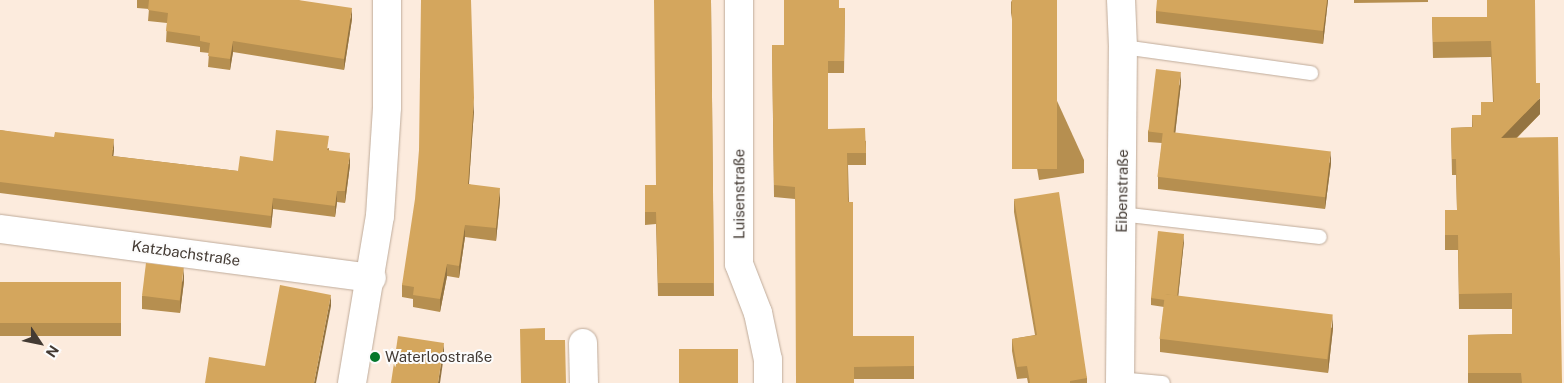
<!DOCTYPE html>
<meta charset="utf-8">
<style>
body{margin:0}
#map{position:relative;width:1564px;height:383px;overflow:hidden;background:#fcebdd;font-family:"Public Sans",sans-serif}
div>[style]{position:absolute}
.roads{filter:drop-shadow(0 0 1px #bfab9a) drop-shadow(0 0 1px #bfab9a)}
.service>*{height:14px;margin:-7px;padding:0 7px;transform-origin:7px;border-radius:7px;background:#fff}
.minor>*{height:28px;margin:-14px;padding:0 14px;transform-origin:14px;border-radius:14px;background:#fff}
.wall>*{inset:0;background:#b68f50;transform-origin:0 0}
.shaded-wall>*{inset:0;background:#947441}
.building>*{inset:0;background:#d4a65d;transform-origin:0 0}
.dots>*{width:14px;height:14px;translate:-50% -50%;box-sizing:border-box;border:2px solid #fcfcfc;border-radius:50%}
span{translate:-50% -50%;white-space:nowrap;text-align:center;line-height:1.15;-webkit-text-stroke:4px #fcfcfc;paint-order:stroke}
.street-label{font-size:15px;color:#433a33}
.poi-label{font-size:15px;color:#433a33}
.left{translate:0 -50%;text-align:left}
.north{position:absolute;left:15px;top:318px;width:50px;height:50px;-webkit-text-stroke:4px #fcfcfc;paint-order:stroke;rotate:124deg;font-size:14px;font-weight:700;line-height:20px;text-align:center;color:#433a33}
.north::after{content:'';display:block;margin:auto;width:18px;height:22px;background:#433a33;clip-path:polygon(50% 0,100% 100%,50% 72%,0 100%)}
</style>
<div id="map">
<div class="roads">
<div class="service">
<i style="left:1123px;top:47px;width:190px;rotate:7.9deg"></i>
<i style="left:1121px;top:214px;width:200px;rotate:6.6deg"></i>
<i style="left:1120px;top:379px;width:43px;rotate:5.3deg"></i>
</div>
<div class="minor">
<i style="left:739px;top:0;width:264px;rotate:90deg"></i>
<i style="left:739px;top:264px;width:53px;rotate:68.8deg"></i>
<i style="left:758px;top:313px;width:48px;rotate:78deg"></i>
<i style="left:768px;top:360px;width:23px;rotate:90deg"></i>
<i style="left:0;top:229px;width:375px;rotate:7.5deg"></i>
<i style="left:583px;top:343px;width:40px;rotate:88.6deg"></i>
<i style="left:352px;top:383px;width:169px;rotate:-80.5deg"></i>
<i style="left:380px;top:216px;width:109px;rotate:-86.3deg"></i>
<i style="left:387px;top:107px;width:107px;rotate:-90deg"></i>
<i style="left:1120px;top:383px;width:336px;rotate:-89.5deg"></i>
<i style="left:1123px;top:47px;width:47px;rotate:-92.4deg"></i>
</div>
</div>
<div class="wall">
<i style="clip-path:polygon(137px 0,298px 0,352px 19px,344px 70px,233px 52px,230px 70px,208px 67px,209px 53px,200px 52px,200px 47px,166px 42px,167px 23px,148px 21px,149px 9px,137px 8px)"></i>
<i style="clip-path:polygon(711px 0,714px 296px,658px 296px,656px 224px,645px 225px,645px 185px,656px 185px)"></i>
<i style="clip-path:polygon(1011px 0,1084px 160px,1084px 173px,1039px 180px,1011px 13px)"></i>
<i style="clip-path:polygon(1328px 0,1323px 44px,1156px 23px,1156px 11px)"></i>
<i style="clip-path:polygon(1354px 0,1428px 0,1428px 2px,1354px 3px)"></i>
<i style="clip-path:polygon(839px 8px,845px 8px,844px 73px,828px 73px,828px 129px,866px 141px,866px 165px,848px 165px,853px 336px,914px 336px,914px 379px,854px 379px,795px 199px,774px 197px,772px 45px,784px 45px)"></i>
<i style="clip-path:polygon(1432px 17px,1487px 17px,1536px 83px,1540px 114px,1517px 138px,1562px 383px,1468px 383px,1468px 335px,1512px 334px,1512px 309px,1459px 309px,1458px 250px,1445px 250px,1445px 210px,1457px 210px,1456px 175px,1452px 175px,1451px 128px,1472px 127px,1472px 115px,1481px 115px,1493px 102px,1491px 57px,1433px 58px)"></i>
<i style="clip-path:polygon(1181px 83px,1175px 133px,1331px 163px,1325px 209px,1158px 189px,1158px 177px,1162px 143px,1148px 142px,1148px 131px)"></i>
<i style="clip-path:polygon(474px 110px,469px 184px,500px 200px,496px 241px,465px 237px,459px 278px,447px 276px,440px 312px,413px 307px,413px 299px,402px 297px,402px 285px)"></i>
<i style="clip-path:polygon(0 130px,114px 150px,113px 156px,238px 171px,273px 161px,329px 148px,329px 151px,350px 165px,345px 203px,337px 202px,335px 217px,273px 209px,271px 228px,0 193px)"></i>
<i style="clip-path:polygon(1014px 199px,1087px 378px,1087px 383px,1028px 383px,1027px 378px,1017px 379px,1012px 351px,1012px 339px,1035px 335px,1014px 212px)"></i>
<i style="clip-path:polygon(1184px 241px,1178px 296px,1333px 328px,1328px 373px,1160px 352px,1160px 339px,1164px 307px,1151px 305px,1151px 298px)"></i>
<i style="clip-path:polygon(184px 281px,180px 313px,142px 309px,142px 296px)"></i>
<i style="left:121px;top:282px;width:54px;height:121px;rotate:90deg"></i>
</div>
<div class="shaded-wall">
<i style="clip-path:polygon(1327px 0,1328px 0,1323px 44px,1323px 31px)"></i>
<i style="clip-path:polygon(352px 8px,352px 19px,344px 70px,344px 59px)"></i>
<i style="clip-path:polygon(233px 41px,233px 52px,230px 70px,230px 59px)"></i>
<i style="clip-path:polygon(1181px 72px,1181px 83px,1174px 144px,1174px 133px)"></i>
<i style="clip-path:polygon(474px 98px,474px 110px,468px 196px,468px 184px)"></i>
<i style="clip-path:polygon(1540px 98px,1540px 114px,1501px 153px,1501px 138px)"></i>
<i style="clip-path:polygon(114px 139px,114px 150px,112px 167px,112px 156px)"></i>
<i style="clip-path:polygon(1331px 151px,1331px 163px,1325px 209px,1325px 197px)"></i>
<i style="clip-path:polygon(350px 153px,350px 165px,345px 203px,345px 191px)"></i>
<i style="clip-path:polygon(500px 188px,500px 200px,496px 241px,496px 228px)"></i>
<i style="clip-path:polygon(337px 191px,337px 202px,335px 217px,335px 206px)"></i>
<i style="clip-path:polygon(273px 198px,273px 209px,271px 228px,271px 216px)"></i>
<i style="clip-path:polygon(465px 225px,465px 237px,459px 278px,459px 266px)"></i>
<i style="clip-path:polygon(1184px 234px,1184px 241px,1177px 308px,1177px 301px)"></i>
<i style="clip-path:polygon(447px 264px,447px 276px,440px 312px,440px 299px)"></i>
<i style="clip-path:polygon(184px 268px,184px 281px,180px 313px,180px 300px)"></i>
<i style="clip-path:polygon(331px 295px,331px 306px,316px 383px,314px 383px)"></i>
<i style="clip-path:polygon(1333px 316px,1333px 328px,1328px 373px,1328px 361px)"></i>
<i style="clip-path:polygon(444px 343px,444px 355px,440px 383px,438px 383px)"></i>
</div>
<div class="building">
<i style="clip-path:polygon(149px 0,298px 0,352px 8px,344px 59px,233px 41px,230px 59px,208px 56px,210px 43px,200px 41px,200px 36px,166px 31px,168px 13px,148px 10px)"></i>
<i style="clip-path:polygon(421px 0,471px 0,474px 98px,468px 184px,500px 188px,496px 228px,465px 225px,459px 266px,447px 264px,440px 299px,413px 295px,414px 287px,402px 285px,415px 199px,419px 150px)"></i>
<i style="clip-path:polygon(654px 0,711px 0,714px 283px,658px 283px,656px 212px,645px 212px,645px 185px,656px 185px)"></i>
<i style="clip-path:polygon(784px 0,839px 0,839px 8px,845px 8px,844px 61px,828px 61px,828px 129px,865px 128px,866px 153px,847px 153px,848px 202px,853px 202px,853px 336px,914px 336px,914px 366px,854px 367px,854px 383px,796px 383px,795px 187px,774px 185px,772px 45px,784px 45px)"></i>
<i style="left:1012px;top:0;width:45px;height:169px"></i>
<i style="clip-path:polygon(1157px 0,1327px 0,1323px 31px,1156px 11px)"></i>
<i style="clip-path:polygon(1487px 0,1535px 0,1536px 83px,1540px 83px,1540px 98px,1501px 138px,1558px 137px,1562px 383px,1522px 383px,1521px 373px,1468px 373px,1468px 335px,1512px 334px,1512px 293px,1459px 294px,1458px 235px,1445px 235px,1445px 210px,1457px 210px,1456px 159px,1452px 159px,1451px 128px,1473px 127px,1472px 115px,1481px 115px,1481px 102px,1494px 102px,1491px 41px,1433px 42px,1432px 17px,1487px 17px)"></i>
<i style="left:1156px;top:69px;width:25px;height:63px;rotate:7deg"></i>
<i style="clip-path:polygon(0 130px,54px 137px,55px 132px,114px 139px,112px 156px,238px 171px,240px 156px,273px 161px,276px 130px,329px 136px,327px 150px,350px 153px,345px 191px,337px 191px,335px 206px,273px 198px,271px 216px,0 182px)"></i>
<i style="left:1163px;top:131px;width:169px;height:46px;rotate:7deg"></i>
<i style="clip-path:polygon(1059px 192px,1087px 378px,1070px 381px,1070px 383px,1030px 383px,1027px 366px,1017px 367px,1012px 339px,1037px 335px,1014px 199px)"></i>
<i style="clip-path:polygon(1158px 231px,1184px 234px,1177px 296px,1165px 294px,1165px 300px,1151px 298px)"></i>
<i style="left:146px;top:263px;width:38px;height:33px;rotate:7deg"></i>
<i style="left:121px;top:282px;width:41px;height:121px;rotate:90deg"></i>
<i style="clip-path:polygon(280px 285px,331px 295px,314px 383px,205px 383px,209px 357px,265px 366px)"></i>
<i style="left:1165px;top:294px;width:169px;height:45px;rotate:7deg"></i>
<i style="clip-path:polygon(545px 328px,545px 340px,565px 340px,566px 383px,521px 383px,520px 329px)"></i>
<i style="clip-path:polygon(398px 336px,444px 343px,438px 383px,391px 383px)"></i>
<i style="left:738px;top:349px;width:34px;height:59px;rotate:90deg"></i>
</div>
<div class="dots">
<i style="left:375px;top:357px;background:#04772b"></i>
</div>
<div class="street-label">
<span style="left:1122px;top:191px;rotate:-89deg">Eibenstraße</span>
<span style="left:739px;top:194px;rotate:-90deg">Luisenstraße</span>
<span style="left:186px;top:253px;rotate:8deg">Katzbachstraße</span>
</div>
<div class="poi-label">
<span class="left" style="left:385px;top:357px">Waterloostraße</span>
</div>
<div class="north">N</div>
</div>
